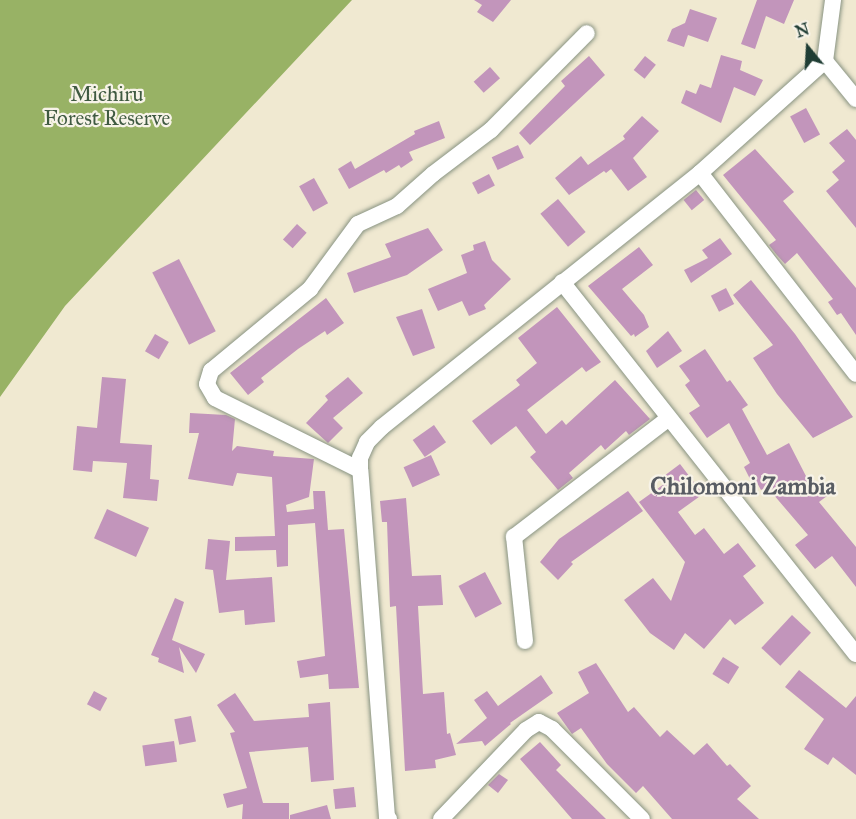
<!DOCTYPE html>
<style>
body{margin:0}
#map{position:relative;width:856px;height:819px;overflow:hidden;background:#f0e9d1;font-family:"IM FELL Great Primer",serif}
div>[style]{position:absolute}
.forest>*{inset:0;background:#98b265}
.building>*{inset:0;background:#c295bb;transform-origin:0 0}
.roads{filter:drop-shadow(0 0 2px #889382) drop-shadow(0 0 2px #889382)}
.minor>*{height:16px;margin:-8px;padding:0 8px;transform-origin:8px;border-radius:8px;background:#fff}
span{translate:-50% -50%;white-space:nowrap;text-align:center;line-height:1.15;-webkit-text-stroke:4.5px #f7f3e8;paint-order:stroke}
.park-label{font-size:21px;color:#3f5a41}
.quarter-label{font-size:24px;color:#585c63;font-weight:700}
.north{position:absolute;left:778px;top:18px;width:60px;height:60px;-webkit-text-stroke:4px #f7f3e8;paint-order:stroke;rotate:342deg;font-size:16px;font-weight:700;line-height:24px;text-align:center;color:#1f3d34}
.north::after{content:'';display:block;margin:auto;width:21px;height:27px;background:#1f3d34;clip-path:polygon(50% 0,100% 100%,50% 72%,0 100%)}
</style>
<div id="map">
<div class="forest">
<i style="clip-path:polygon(0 0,352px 0,65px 306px,0 397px)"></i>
</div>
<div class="building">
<i style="clip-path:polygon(474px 0,511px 0,493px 22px,477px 12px,482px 5px)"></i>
<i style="clip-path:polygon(757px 0,794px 0,784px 24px,766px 16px,755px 49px,741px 44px)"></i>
<i style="clip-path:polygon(690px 9px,717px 18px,708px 42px,688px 35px,684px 47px,667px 41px,672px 29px,685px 23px)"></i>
<i style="clip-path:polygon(721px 55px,742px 61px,740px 70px,763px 80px,755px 96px,734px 87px,721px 123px,681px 103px,686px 90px,696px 94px,700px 84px,711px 88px)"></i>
<i style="clip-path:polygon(589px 56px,605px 75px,530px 145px,519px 133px,565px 86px,561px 81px)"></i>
<i style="left:645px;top:56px;width:14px;height:18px;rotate:39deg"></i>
<i style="left:490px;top:67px;width:15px;height:22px;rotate:48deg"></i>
<i style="left:806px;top:108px;width:30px;height:18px;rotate:62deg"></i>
<i style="clip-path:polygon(642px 116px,659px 131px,633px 158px,647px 177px,628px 191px,611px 169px,606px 173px,604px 171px,569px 195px,555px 178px,581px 156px,588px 165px,625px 139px,623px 136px)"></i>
<i style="clip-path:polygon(439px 121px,445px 138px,409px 152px,413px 160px,401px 168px,399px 165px,386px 173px,384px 170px,349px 189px,338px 169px,351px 161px,355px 169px,415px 134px,414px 131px)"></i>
<i style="clip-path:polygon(847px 129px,856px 140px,856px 228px,826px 191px,839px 180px,832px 172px,845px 161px,829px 143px)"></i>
<i style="left:518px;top:145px;width:14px;height:29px;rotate:65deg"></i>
<i style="clip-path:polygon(755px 149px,794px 192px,783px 201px,856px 288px,856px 335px,841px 313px,837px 315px,828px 302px,833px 299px,797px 253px,785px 264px,776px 254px,769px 245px,776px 240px,723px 175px)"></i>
<i style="left:489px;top:174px;width:13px;height:19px;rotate:63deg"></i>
<i style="left:314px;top:178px;width:29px;height:17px;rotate:61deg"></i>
<i style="left:696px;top:190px;width:13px;height:16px;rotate:51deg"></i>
<i style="left:558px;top:199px;width:43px;height:23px;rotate:50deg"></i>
<i style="left:297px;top:224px;width:13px;height:21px;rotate:42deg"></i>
<i style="clip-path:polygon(428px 228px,443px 250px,407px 275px,354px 293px,347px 273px,391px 257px,385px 244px)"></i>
<i style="clip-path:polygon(720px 238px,732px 254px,691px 283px,684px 270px,708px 258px,702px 250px)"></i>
<i style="clip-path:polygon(485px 241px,492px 260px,511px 279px,484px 305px,486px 309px,469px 316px,462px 301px,438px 311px,428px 289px,467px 273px,461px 255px,474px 250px,473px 245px)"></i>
<i style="clip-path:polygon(639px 247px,653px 265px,622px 289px,644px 315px,649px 327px,635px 337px,634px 334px,631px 336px,588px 286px)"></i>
<i style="left:179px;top:259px;width:81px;height:30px;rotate:63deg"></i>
<i style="clip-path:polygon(751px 280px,795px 334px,853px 417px,813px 438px,777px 394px,753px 358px,773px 345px,733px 295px)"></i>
<i style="left:726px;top:288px;width:18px;height:17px;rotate:63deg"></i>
<i style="clip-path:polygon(326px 298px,344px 323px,327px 335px,325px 331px,298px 349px,261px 378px,264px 382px,248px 395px,230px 373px)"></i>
<i style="clip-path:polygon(557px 307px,601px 362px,586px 372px,582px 367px,527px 410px,546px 434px,562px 420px,566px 425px,615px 380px,650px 419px,629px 435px,626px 431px,605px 450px,601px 445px,569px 473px,573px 478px,558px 490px,530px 457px,536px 452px,516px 426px,491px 445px,472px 421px,520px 385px,516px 380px,537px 363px,518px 338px)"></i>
<i style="clip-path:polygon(422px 309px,435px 348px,413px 356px,396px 317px)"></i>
<i style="clip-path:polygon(668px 331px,682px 351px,657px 368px,646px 351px)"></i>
<i style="left:155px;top:334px;width:16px;height:20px;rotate:30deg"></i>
<i style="clip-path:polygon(705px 349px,727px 382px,730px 380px,748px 405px,742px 409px,767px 455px,789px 443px,808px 480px,811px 477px,827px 496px,819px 502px,856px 547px,856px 587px,832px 556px,815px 569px,795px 545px,808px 535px,767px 487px,761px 490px,756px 481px,752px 483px,744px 467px,750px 463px,729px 423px,707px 438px,689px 413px,700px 406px,685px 385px,690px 381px,679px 366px)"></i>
<i style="clip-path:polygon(102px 377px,126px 379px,120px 443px,152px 445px,150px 479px,159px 480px,157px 501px,123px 498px,127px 463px,93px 461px,92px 472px,73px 470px,77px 426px,97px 428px)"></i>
<i style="clip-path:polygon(348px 377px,363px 393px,333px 418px,343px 428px,328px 443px,306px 423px,328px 400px,325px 396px)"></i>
<i style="clip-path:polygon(190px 413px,226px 415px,235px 419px,232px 451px,237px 446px,274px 451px,273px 456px,314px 459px,309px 497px,286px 505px,287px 512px,314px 509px,313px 491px,325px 491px,328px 530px,344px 529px,359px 688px,329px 689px,328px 674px,300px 678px,297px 661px,325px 656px,315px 523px,288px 525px,288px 566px,277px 567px,276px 550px,235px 551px,235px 537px,275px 536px,272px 477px,237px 473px,233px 486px,188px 479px,199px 433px,189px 433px)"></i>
<i style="left:434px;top:425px;width:21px;height:26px;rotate:55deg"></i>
<i style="left:431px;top:455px;width:22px;height:30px;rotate:66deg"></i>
<i style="clip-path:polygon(680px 464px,703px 494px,678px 512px,695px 535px,704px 528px,724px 554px,738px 543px,756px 566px,743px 576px,764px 603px,735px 625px,730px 619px,704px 649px,685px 633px,674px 650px,650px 633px,624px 600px,653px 578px,671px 601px,685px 562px,639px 502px,664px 484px,660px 479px)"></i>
<i style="clip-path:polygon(628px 491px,643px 511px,571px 562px,573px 564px,558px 580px,540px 562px,559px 539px)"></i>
<i style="clip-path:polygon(406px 498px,412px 576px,441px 575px,443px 605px,418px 606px,423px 694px,444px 692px,447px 734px,450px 733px,456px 755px,435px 760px,436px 768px,405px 771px,396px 606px,390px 607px,387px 522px,382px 522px,380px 501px)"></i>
<i style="left:107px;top:509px;width:46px;height:32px;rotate:24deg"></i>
<i style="clip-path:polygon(208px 539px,230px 541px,226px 580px,272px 577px,275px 622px,245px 625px,244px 610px,219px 613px,213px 570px,205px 569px)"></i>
<i style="left:485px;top:572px;width:36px;height:30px;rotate:62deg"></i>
<i style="clip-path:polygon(175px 598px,184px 602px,172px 640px,205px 654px,196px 673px,179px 647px,184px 673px,158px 662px,159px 658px,151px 655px)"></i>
<i style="left:792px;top:615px;width:26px;height:45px;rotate:43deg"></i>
<i style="left:723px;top:657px;width:19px;height:20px;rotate:32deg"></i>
<i style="clip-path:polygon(596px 663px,628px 712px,634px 707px,660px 737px,667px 730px,694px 755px,707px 743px,727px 766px,730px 764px,751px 786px,737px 799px,759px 819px,672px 819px,643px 786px,636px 793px,607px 764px,581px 728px,572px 734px,557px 713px,589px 693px,578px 672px)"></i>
<i style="clip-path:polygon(799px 670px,846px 708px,856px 696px,856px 775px,833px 757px,828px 765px,804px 749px,824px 719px,785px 687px)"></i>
<i style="clip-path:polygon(541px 675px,553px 693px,510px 723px,511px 724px,485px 746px,482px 741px,456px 744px,487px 718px,474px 700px,487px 691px,498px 706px)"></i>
<i style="left:94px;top:691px;width:15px;height:15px;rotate:28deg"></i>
<i style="clip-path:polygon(235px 693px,254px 721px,309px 717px,308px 704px,330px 702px,334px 780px,311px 782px,308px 747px,249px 752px,263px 803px,289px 803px,289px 819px,242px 819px,243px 804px,227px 808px,223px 794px,247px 788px,230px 733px,235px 732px,217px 705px)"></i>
<i style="left:191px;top:716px;width:26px;height:17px;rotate:79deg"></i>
<i style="left:174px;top:741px;width:21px;height:32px;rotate:82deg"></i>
<i style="clip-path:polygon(540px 742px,561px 765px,556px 770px,606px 819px,572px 819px,520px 759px)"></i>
<i style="clip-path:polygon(499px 774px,508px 780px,498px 793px,488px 785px)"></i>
<i style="left:354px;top:787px;width:20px;height:21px;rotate:84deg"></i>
<i style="clip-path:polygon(327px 805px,331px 819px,290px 819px,290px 815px)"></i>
</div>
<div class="roads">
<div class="minor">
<i style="left:825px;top:61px;width:49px;rotate:50.8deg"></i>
<i style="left:700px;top:173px;width:254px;rotate:52.2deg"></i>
<i style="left:562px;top:282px;width:474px;rotate:51.7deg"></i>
<i style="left:360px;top:470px;width:162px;rotate:-153.6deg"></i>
<i style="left:215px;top:398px;width:16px;rotate:-120deg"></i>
<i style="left:207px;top:384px;width:14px;rotate:-73deg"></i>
<i style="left:211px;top:371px;width:129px;rotate:-39.6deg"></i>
<i style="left:310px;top:289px;width:81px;rotate:-53.6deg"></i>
<i style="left:358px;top:224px;width:43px;rotate:-24.8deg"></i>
<i style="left:397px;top:206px;width:48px;rotate:-41.6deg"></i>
<i style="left:433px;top:174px;width:73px;rotate:-37.2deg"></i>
<i style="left:491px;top:130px;width:136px;rotate:-45.3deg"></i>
<i style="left:525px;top:641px;width:105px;rotate:-96deg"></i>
<i style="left:514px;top:537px;width:195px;rotate:-37.5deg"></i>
<i style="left:389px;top:819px;width:3px;rotate:-135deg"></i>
<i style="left:387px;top:817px;width:348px;rotate:-94.4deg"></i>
<i style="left:360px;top:470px;width:12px;rotate:-90deg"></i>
<i style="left:360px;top:458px;width:17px;rotate:-66deg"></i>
<i style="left:367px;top:442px;width:21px;rotate:-45deg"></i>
<i style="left:382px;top:427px;width:407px;rotate:-38.6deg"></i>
<i style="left:700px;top:173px;width:168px;rotate:-41.9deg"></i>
<i style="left:825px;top:61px;width:62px;rotate:-82.5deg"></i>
<i style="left:441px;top:819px;width:123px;rotate:-46.3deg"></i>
<i style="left:526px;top:730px;width:15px;rotate:-32deg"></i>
<i style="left:539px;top:722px;width:15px;rotate:28deg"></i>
<i style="left:552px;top:729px;width:127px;rotate:45deg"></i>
</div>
</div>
<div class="park-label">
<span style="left:107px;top:106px">Michiru<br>Forest Reserve</span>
</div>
<div class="quarter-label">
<span style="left:743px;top:487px">Chilomoni Zambia</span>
</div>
<div class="north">N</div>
</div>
